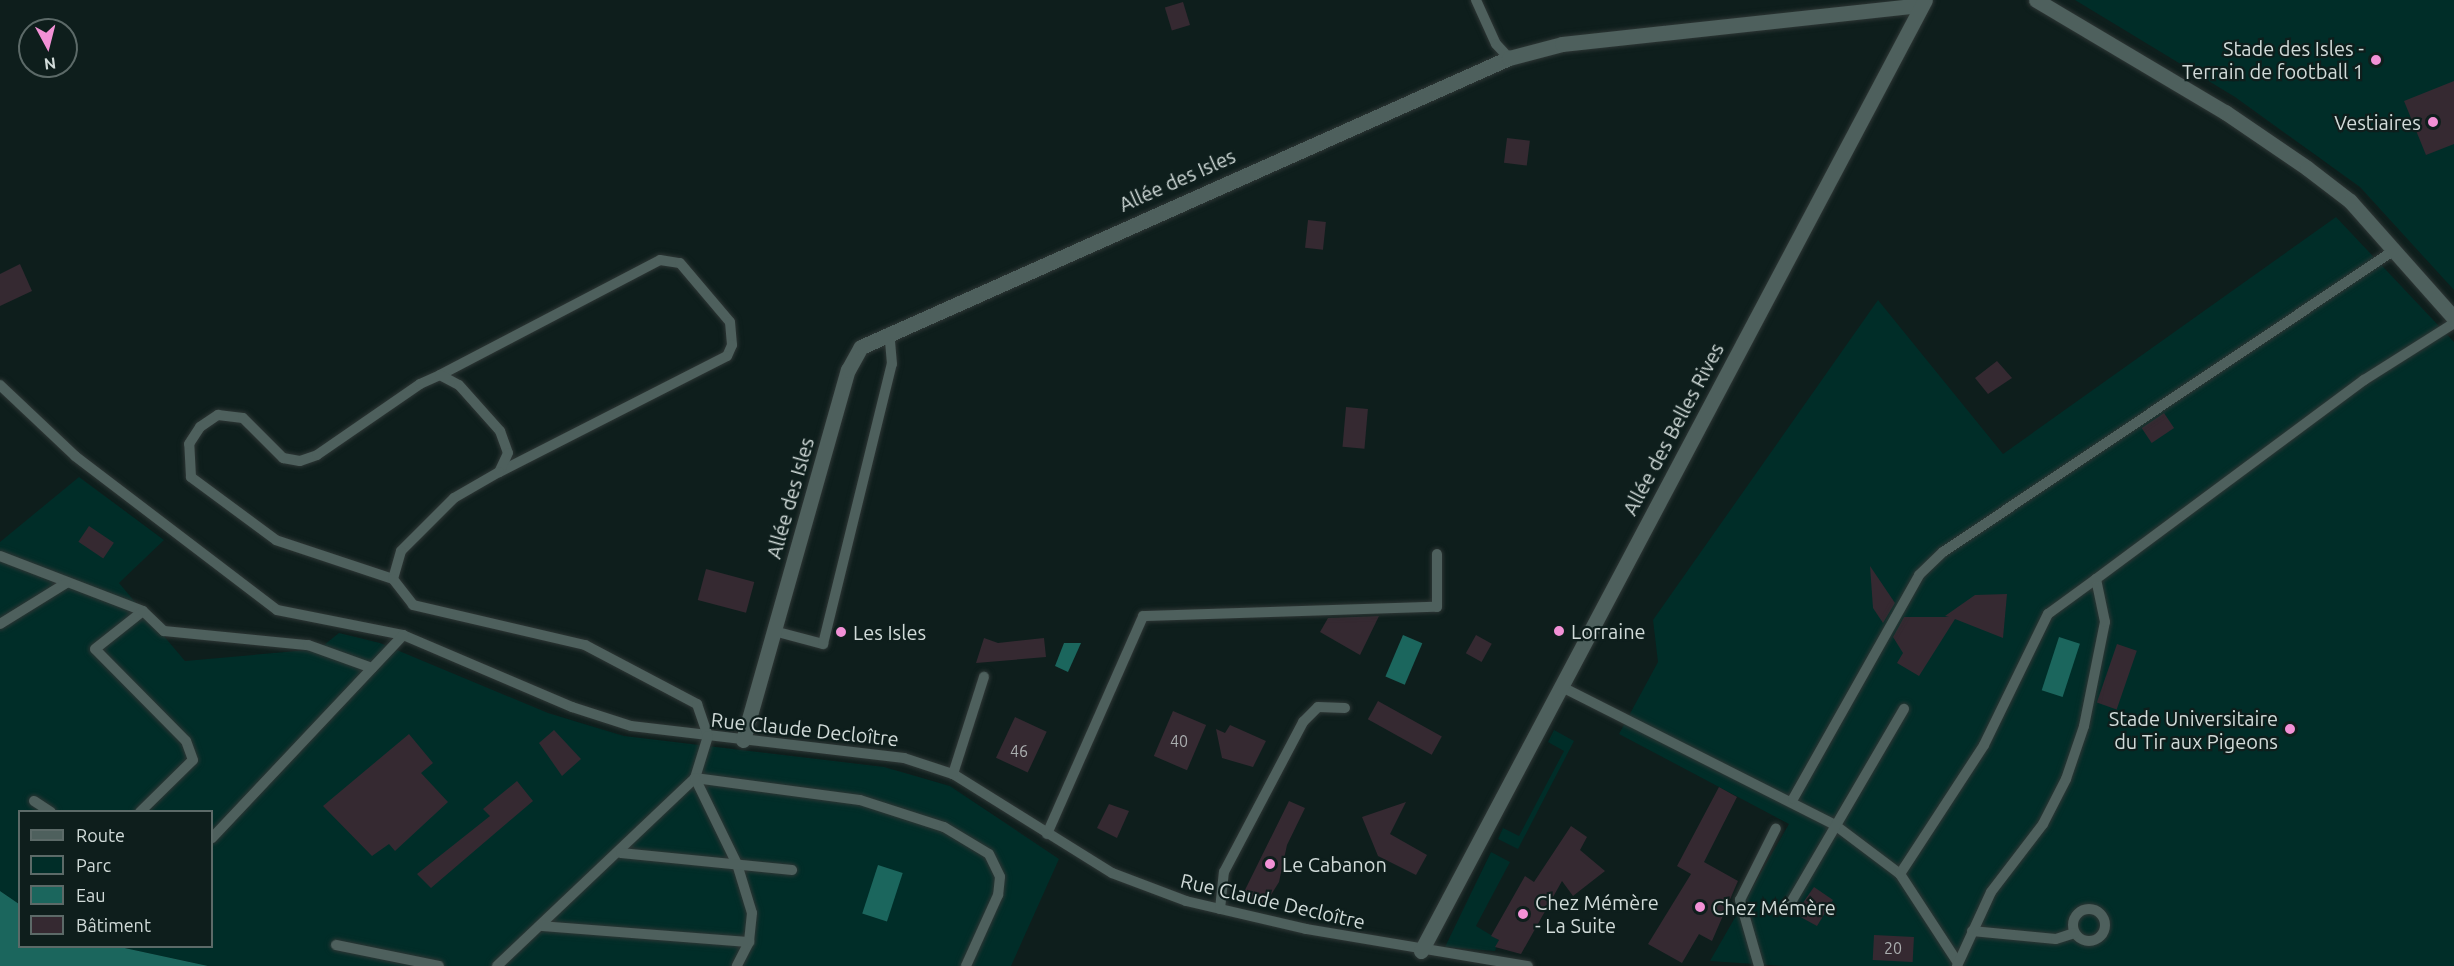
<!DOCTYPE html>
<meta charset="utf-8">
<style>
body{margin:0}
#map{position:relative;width:2454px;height:966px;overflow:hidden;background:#0e1e1c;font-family:Ubuntu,sans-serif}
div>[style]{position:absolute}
.green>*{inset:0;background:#002d28}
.water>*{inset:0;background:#1b665d;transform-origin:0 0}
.building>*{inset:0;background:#352931;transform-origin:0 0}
.roads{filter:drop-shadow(0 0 2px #2e3635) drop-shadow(0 0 2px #2e3635)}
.lane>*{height:10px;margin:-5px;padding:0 5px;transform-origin:5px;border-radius:5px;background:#4e605d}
.lane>.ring{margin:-5px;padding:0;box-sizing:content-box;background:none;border:10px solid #4e605d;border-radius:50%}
.street>*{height:15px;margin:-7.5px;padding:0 7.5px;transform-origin:7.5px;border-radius:7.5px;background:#4e605d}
.dots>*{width:16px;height:16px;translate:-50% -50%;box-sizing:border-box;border:3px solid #0e1e1c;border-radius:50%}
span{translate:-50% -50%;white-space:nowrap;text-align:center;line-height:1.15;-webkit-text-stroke:4.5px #0e1e1c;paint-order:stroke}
.number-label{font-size:16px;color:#aaaeaf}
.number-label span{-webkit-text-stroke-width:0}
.poi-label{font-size:20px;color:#d1dbd9}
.right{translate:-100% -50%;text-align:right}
.left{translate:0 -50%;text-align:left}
.street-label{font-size:20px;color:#d1dbd9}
.legend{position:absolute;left:18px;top:810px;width:195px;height:138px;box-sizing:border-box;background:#0e1e1c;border:2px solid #5c6a68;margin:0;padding:8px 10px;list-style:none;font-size:18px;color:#d1dbd9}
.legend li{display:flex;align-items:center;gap:12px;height:30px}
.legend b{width:30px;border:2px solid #5c6a68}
.north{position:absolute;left:18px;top:18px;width:60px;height:60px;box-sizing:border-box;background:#0e1e1c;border:2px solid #5c6a68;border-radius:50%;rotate:173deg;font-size:16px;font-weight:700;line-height:24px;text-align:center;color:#d1dbd9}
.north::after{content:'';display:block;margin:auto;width:21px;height:27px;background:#f291d6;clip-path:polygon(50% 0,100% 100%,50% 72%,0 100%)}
</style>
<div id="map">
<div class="green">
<i style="clip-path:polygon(2075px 0,2454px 0,2454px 290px,2360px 187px,2235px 97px)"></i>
<i style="clip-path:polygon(2336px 217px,2454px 342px,2454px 966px,1784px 966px,1710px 961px,1789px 824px,1619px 734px,1658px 662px,1653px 620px,1878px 300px,2003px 454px)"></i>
<i style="clip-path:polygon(79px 477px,164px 540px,119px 583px,185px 661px,319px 649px,339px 633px,380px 643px,548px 713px,624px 736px,884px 767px,950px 786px,1059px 859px,1011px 966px,208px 966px,120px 947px,212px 946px,212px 812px,20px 812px,19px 904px,0 891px,0 542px)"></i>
<i style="clip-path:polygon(1554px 730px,1574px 741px,1518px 849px,1498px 839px,1503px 828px,1519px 836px,1564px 751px,1548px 742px)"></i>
<i style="clip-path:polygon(1491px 852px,1510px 862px,1476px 926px,1499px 940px,1495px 951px,1445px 947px)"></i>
</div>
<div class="water">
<i style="left:1403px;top:635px;width:21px;height:45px;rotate:23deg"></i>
<i style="left:2059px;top:637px;width:22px;height:56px;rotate:18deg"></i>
<i style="clip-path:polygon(1064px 643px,1081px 643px,1068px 672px,1055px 666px)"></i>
<i style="left:878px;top:865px;width:26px;height:51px;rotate:18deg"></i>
<i style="clip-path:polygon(0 891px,19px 904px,20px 946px,120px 947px,208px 966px,0 966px)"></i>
</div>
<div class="building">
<i style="left:1183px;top:2px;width:24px;height:19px;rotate:73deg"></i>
<i style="clip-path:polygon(2454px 81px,2454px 144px,2426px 155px,2404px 101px)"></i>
<i style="left:1507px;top:138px;width:23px;height:25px;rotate:7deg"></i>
<i style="left:1308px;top:220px;width:18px;height:28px;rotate:6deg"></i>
<i style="clip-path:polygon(20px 264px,32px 291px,0 306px,0 274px)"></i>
<i style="clip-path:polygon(1997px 361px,2012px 378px,1988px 394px,1975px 378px)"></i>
<i style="left:1346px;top:407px;width:22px;height:40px;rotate:5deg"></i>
<i style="left:2164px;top:413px;width:18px;height:27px;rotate:56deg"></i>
<i style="left:89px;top:526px;width:30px;height:19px;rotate:34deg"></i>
<i style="clip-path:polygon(1870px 566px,1895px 603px,1883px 623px,1873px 608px)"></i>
<i style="left:706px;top:569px;width:50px;height:32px;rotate:15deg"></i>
<i style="clip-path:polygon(2007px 594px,2003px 638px,1955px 619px,1919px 676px,1897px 663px,1903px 653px,1893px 637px,1904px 617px,1949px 617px,1945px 616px,1975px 595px)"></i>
<i style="clip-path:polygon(1379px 616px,1360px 655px,1320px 632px,1328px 618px)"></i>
<i style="left:1476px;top:635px;width:18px;height:21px;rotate:29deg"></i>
<i style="clip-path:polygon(984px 638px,998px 643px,1044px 638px,1046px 657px,976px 663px)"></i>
<i style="left:2117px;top:644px;width:21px;height:62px;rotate:19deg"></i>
<i style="left:1378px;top:701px;width:73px;height:21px;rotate:29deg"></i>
<i style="left:1173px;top:711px;width:36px;height:49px;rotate:23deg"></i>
<i style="left:1015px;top:717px;width:35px;height:45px;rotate:25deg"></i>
<i style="clip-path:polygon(1230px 725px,1266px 741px,1253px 767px,1222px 758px,1216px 729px,1225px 733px)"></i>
<i style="clip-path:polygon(554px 730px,581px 759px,562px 776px,539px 743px)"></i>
<i style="clip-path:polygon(409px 734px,433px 763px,421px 773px,448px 802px,395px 851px,389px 844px,372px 856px,323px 806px)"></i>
<i style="clip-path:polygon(517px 781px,533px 801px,431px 888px,417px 874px,490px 816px,483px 809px)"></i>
<i style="clip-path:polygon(1719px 787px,1737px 797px,1704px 862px,1738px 881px,1712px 941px,1699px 934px,1682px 963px,1648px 944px,1691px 874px,1677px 866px)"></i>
<i style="clip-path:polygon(1289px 801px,1305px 808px,1287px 845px,1279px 882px,1264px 906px,1243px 894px)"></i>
<i style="clip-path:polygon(1406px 802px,1390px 834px,1427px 855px,1416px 875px,1378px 856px,1362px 817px)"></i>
<i style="clip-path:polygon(1109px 804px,1129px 811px,1117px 838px,1097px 828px)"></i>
<i style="clip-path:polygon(1571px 826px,1587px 837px,1580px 850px,1605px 871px,1573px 896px,1562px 881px,1521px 954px,1495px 947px,1499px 940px,1491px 936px,1525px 876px,1534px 882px)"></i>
<i style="clip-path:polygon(1814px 887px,1833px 900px,1817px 926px,1795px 914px)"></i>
<i style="left:1874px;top:935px;width:40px;height:25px;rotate:3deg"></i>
</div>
<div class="roads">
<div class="lane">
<i style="left:1476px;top:0;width:48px;rotate:65.6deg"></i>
<i style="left:1496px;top:44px;width:19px;rotate:47deg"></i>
<i style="left:440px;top:375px;width:248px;rotate:-27.6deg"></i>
<i style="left:660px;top:260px;width:20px;rotate:9deg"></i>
<i style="left:680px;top:263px;width:77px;rotate:49.7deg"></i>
<i style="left:730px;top:322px;width:23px;rotate:85deg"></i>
<i style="left:732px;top:345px;width:12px;rotate:114deg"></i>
<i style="left:727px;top:356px;width:256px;rotate:153deg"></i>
<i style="left:0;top:385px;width:103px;rotate:43.4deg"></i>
<i style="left:75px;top:456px;width:254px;rotate:37.3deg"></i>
<i style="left:277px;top:610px;width:128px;rotate:11.2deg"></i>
<i style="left:403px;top:635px;width:184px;rotate:23.1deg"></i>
<i style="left:572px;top:707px;width:62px;rotate:17.9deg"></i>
<i style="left:631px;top:726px;width:275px;rotate:6.7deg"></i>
<i style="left:904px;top:758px;width:52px;rotate:18.1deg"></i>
<i style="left:953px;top:774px;width:187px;rotate:31.9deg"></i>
<i style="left:1112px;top:873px;width:79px;rotate:20.7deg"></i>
<i style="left:1186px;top:901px;width:123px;rotate:13.1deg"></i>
<i style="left:1306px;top:929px;width:225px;rotate:9.5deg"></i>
<i style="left:0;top:556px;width:153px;rotate:21deg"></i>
<i style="left:393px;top:579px;width:123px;rotate:-161.6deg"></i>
<i style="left:276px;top:540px;width:106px;rotate:-143.5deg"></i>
<i style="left:191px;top:477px;width:33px;rotate:-93deg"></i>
<i style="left:189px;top:444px;width:20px;rotate:-57deg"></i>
<i style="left:200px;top:427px;width:22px;rotate:-34deg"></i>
<i style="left:218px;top:415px;width:25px;rotate:7deg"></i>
<i style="left:243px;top:418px;width:57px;rotate:45deg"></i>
<i style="left:283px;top:458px;width:17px;rotate:10deg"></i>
<i style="left:300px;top:461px;width:18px;rotate:-19deg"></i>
<i style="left:317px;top:455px;width:125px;rotate:-34.6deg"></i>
<i style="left:420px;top:384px;width:22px;rotate:-24deg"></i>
<i style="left:440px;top:375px;width:21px;rotate:28deg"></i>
<i style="left:459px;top:385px;width:62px;rotate:48.3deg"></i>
<i style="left:500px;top:431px;width:23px;rotate:70deg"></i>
<i style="left:508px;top:453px;width:21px;rotate:115deg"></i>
<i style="left:499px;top:472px;width:52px;rotate:150deg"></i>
<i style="left:454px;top:498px;width:75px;rotate:135deg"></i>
<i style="left:401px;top:551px;width:29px;rotate:106deg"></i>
<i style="left:393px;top:579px;width:33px;rotate:52deg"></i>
<i style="left:413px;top:605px;width:177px;rotate:13.1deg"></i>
<i style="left:585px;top:645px;width:127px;rotate:27.8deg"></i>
<i style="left:697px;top:704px;width:34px;rotate:71deg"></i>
<i style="left:708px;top:736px;width:44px;rotate:107.2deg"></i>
<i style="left:695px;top:778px;width:273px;rotate:136.5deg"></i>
<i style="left:0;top:624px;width:78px;rotate:-31.8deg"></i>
<i style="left:774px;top:631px;width:51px;rotate:14.9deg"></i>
<i style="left:823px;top:644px;width:288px;rotate:-76.2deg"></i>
<i style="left:892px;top:364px;width:32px;rotate:-95deg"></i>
<i style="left:1562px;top:687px;width:306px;rotate:26.8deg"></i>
<i style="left:1835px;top:825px;width:81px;rotate:37deg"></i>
<i style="left:1900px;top:874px;width:106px;rotate:56.9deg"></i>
<i style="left:953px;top:774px;width:102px;rotate:-72.3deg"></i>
<i style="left:695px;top:778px;width:166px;rotate:7.6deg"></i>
<i style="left:860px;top:800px;width:88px;rotate:17.8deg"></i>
<i style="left:944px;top:827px;width:52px;rotate:31deg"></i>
<i style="left:989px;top:854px;width:25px;rotate:64deg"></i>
<i style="left:1000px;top:877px;width:18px;rotate:96deg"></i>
<i style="left:998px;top:895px;width:78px;rotate:114.3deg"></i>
<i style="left:695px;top:778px;width:96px;rotate:64deg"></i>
<i style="left:737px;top:864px;width:51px;rotate:73deg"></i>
<i style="left:752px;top:913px;width:29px;rotate:96deg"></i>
<i style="left:749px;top:942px;width:27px;rotate:117deg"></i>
<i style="left:1793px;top:799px;width:257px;rotate:-60.6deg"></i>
<i style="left:1919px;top:575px;width:33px;rotate:-44deg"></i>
<i style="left:1943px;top:552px;width:541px;rotate:-33.78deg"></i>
<i style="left:34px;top:801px;width:20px;rotate:33deg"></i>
<i style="left:140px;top:812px;width:74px;rotate:-44.5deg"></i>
<i style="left:193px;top:760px;width:20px;rotate:-110deg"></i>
<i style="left:186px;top:741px;width:129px;rotate:-134.7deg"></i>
<i style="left:95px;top:649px;width:61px;rotate:-38.4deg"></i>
<i style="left:143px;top:611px;width:29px;rotate:44deg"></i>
<i style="left:164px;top:631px;width:145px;rotate:5.6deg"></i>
<i style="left:308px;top:645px;width:68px;rotate:19.8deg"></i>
<i style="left:1047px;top:834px;width:238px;rotate:-66.2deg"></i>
<i style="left:1143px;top:616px;width:294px;rotate:-1.8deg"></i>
<i style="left:1437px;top:607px;width:53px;rotate:-90deg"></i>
<i style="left:212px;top:838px;width:279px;rotate:-46.7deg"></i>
<i style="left:621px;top:853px;width:172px;rotate:5.7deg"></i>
<i style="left:1900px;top:874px;width:154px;rotate:-56.9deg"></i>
<i style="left:1984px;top:745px;width:146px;rotate:-64deg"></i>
<i style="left:2048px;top:614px;width:59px;rotate:-36.1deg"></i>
<i style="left:1790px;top:904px;width:226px;rotate:-59.7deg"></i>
<i class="ring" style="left:2073px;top:909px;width:22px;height:22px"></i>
<i style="left:1220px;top:909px;width:37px;rotate:-84deg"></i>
<i style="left:1224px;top:872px;width:170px;rotate:-62.2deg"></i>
<i style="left:1303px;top:722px;width:21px;rotate:-45deg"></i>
<i style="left:1318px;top:707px;width:27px;rotate:2deg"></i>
<i style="left:541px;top:926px;width:209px;rotate:4.4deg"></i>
<i style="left:1972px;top:931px;width:84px;rotate:5.4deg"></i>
<i style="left:2056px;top:939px;width:19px;rotate:-18deg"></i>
<i style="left:336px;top:945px;width:105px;rotate:11.5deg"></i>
<i style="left:1759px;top:966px;width:69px;rotate:-106.1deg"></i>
<i style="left:1740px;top:900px;width:80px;rotate:-63.4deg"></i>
<i style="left:1957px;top:966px;width:81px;rotate:-65.3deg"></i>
<i style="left:1991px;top:892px;width:86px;rotate:-52.6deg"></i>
<i style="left:2043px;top:824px;width:51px;rotate:-62.9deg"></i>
<i style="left:2066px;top:779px;width:56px;rotate:-71.2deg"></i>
<i style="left:2084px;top:726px;width:106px;rotate:-78.6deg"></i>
<i style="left:2105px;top:622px;width:44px;rotate:-101.8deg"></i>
<i style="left:2096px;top:579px;width:334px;rotate:-36.6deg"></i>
<i style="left:2364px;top:380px;width:107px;rotate:-32.3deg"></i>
</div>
<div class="street">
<i style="left:2036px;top:0;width:220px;rotate:30.7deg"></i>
<i style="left:2225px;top:112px;width:99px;rotate:34.3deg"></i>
<i style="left:2307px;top:168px;width:54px;rotate:37.5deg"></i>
<i style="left:2350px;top:201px;width:157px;rotate:48.4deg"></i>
<i style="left:743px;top:740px;width:385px;rotate:-74.2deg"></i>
<i style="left:848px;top:370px;width:26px;rotate:-61deg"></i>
<i style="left:861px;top:347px;width:710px;rotate:-24.04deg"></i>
<i style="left:1509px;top:58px;width:55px;rotate:-14.8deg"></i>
<i style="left:1562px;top:44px;width:360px;rotate:-6.2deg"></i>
<i style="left:1421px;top:951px;width:1076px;rotate:-62.08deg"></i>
</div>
</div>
<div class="dots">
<i style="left:2376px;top:60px;background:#f291d6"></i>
<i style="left:2433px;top:122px;background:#f291d6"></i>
<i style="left:1559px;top:631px;background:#f291d6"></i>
<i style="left:841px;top:632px;background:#f291d6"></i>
<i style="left:2290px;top:729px;background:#f291d6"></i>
<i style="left:1270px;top:864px;background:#f291d6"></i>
<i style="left:1700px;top:907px;background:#f291d6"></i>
<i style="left:1523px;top:914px;background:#f291d6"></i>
</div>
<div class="number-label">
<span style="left:1179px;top:741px">40</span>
<span style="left:1019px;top:751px">46</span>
<span style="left:1893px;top:948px">20</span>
</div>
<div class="poi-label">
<span class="right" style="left:2364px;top:60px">Stade des Isles -<br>Terrain de football 1</span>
<span class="right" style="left:2421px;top:122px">Vestiaires</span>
<span class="left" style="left:1571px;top:631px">Lorraine</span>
<span class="left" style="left:853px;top:632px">Les Isles</span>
<span class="right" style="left:2278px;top:730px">Stade Universitaire<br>du Tir aux Pigeons</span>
<span class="left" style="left:1282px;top:864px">Le Cabanon</span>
<span class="left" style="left:1535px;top:914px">Chez Mémère<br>- La Suite</span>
<span class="left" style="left:1712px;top:907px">Chez Mémère</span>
</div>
<div class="street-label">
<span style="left:1177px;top:180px;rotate:-24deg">Allée des Isles</span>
<span style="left:1673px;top:429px;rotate:-62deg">Allée des Belles Rives</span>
<span style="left:790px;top:498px;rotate:-74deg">Allée des Isles</span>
<span style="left:805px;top:729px;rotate:6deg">Rue Claude Decloître</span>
<span style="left:1273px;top:901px;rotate:13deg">Rue Claude Decloître</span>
</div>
<ul class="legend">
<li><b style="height:8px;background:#4e605d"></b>Route</li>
<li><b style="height:16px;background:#002d28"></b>Parc</li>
<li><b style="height:16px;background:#1b665d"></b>Eau</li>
<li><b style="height:16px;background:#352931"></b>Bâtiment</li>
</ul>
<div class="north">N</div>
</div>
